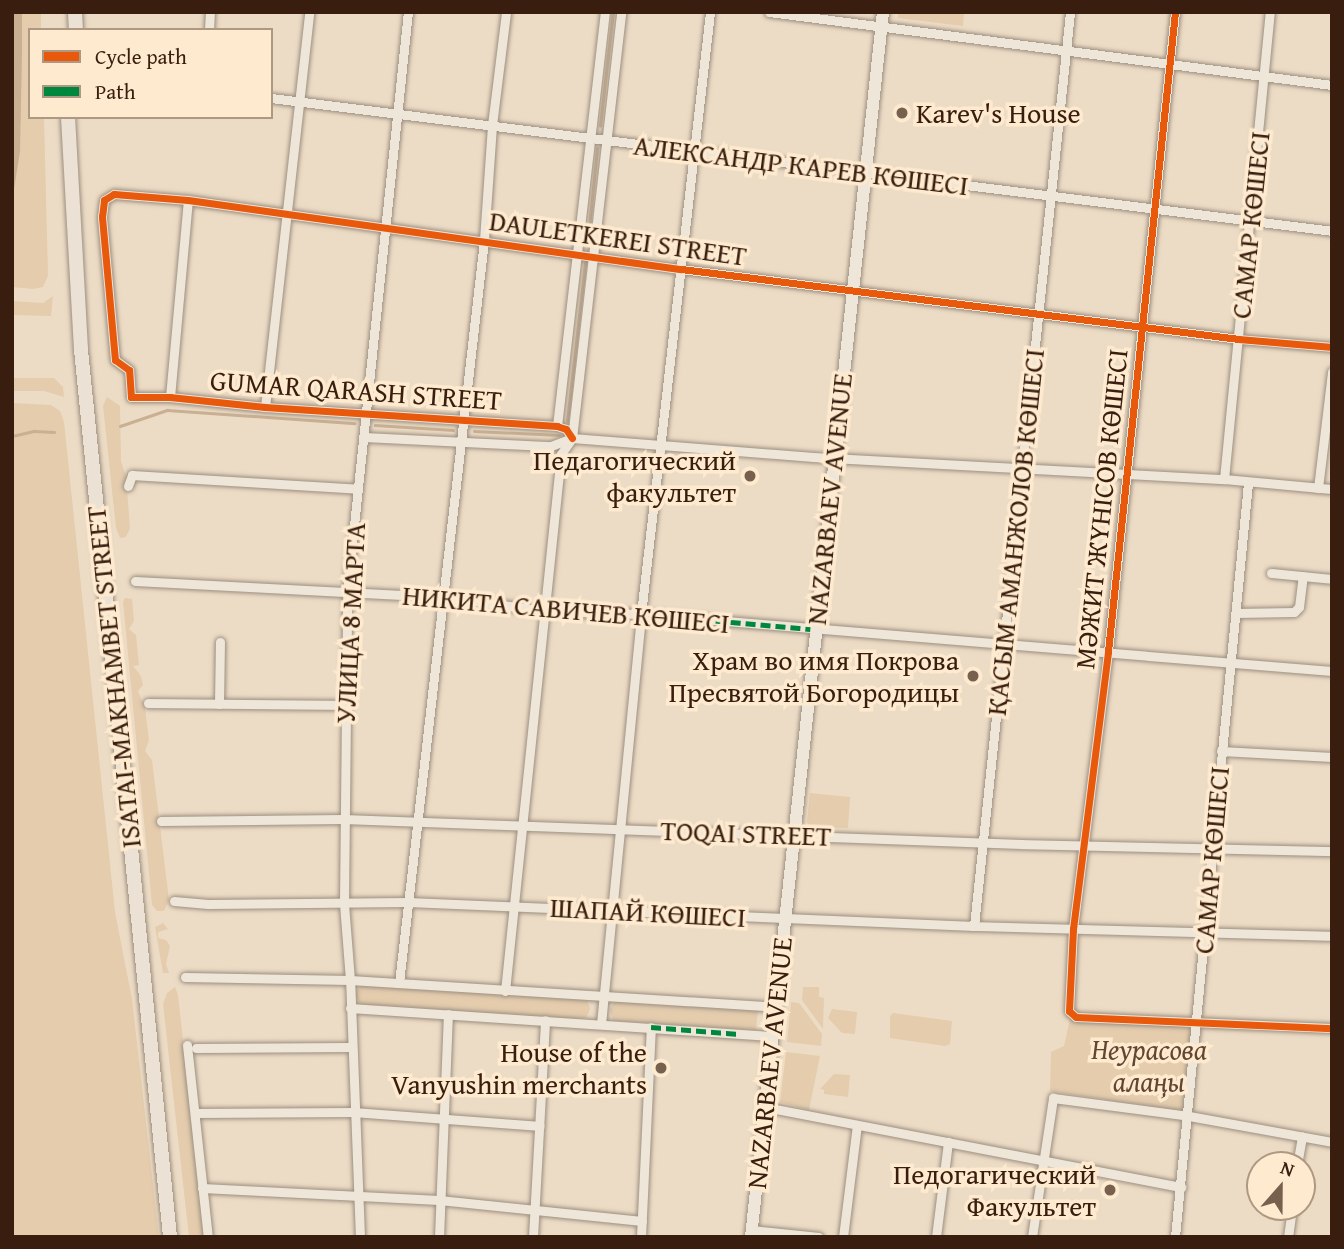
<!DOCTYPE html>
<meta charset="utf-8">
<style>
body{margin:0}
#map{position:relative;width:1344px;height:1249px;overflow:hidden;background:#eddcc5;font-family:"Gentium Book Plus",serif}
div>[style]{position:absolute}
.green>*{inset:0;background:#e4ccad}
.water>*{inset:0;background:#c9b093}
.stream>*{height:2.5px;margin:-1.25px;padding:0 1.25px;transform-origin:1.25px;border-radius:1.25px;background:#c9b093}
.roads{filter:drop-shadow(0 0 2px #9c8f80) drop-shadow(0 0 2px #9c8f80)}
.street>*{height:9px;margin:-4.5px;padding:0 4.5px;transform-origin:4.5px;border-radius:4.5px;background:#efe6da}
.secondary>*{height:12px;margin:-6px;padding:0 6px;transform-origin:6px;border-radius:6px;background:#efe6da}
.primary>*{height:14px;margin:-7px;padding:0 7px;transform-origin:7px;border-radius:7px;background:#ebe2d5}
.quiet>*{height:5px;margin-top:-2.5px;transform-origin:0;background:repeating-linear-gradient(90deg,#00873e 0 10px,transparent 0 15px)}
.cycleway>*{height:7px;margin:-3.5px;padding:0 3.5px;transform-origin:3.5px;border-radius:3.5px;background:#e8590c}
.dots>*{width:19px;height:19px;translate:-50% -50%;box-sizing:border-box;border:4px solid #feeacf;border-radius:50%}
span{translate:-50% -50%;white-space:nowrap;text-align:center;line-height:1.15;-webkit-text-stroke:7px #feeacf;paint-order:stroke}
.poi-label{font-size:28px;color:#391e0f}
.left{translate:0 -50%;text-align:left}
.right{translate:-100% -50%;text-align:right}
.street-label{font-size:28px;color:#391e0f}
.park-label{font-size:28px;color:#624632;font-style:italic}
.frame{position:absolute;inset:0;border:14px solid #391e0f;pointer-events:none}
.legend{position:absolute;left:28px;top:28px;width:245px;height:91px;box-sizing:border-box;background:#feeacf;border:2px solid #af9882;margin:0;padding:9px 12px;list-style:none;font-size:21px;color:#391e0f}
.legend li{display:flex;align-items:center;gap:14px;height:35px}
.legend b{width:35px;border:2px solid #af9882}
.north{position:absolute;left:1246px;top:1151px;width:70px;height:70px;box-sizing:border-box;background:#feeacf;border:2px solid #af9882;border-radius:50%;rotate:21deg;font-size:19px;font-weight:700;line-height:28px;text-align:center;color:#391e0f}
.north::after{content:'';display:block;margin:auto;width:24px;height:32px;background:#78604f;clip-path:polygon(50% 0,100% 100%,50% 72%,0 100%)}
</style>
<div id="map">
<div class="green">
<i style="clip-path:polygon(22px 12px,41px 12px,41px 30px,30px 30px,30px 117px,44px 117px,48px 276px,43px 287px,33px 289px,12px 287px,12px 201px)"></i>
<i style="clip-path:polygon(898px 12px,964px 12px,963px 26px,898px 18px)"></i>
<i style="clip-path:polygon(53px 296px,51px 316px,12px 315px,12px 301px,43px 303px)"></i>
<i style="clip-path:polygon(12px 378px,54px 378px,63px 387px,64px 397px,44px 391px,12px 391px)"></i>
<i style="clip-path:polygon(107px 397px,120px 406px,121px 461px,126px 477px,130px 528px,126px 537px,120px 538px,116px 528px,103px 406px)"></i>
<i style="clip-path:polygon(12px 403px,51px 405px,60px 411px,64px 422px,115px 912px,132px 999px,159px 1237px,12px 1237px)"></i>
<i style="clip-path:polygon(125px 598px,132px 599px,134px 621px,129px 629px,136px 635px,139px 665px,133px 666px,141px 676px,143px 685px,138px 691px,145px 708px,149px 740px,145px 751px,152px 760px,169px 900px,164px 911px,157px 911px,152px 905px,123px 602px)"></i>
<i style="clip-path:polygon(810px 793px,850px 797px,848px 828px,811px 827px,807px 822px)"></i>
<i style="clip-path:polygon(163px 923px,168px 929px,158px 932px,158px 938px,166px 940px,170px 946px,166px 964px,169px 973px,163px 973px,155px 927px)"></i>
<i style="clip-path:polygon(363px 984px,579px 998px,587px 999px,590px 1009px,586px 1018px,577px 1019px,361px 1005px,354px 994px)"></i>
<i style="clip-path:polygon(175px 987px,178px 995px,205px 1237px,189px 1237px,163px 1004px,167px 993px)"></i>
<i style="clip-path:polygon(803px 987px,819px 987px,819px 997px,824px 998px,823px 1029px,802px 1000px)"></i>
<i style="clip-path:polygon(615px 1000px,758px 1009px,756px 1030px,613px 1021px,610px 1010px)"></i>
<i style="clip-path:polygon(791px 1002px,799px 1003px,822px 1034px,821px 1046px,787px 1042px)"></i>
<i style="clip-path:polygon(832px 1009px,857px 1012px,855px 1034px,842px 1033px,828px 1018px)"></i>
<i style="clip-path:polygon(893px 1013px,952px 1021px,950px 1044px,945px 1046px,890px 1038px,890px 1016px)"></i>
<i style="clip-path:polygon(1070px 1019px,1192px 1025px,1187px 1112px,1050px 1091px,1051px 1052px,1064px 1046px)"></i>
<i style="clip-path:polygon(786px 1052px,820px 1056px,809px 1110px,780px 1102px)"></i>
<i style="clip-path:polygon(834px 1074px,850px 1075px,848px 1097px,824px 1094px,824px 1090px,820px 1089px)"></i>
</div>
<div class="water">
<i style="clip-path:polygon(12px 12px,22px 12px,22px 54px,20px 152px,12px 201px)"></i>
</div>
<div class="stream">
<i style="left:600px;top:126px;width:115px;rotate:-83.5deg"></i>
<i style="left:587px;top:246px;width:98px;rotate:-84.1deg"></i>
<i style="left:567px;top:421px;width:160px;rotate:-83.5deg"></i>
<i style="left:375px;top:425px;width:78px;rotate:3.7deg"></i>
<i style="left:120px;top:426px;width:50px;rotate:-18.8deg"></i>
<i style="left:167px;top:410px;width:188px;rotate:4deg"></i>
<i style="left:474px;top:431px;width:85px;rotate:2.7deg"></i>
<i style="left:12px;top:436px;width:23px;rotate:-13deg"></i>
<i style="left:34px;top:431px;width:20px;rotate:3deg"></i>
</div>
<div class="roads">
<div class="street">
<i style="left:769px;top:12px;width:568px;rotate:7.39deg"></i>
<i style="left:1175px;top:12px;width:643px;rotate:95.98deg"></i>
<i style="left:1108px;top:652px;width:279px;rotate:97.2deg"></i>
<i style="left:1073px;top:929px;width:82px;rotate:92.8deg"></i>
<i style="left:1069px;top:1011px;width:9px;rotate:41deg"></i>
<i style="left:1076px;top:1017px;width:256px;rotate:2.5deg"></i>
<i style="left:209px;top:30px;width:18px;rotate:-87deg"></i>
<i style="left:271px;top:98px;width:1069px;rotate:7.14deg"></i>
<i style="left:170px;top:397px;width:198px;rotate:-84.8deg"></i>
<i style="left:265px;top:407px;width:397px;rotate:-83.6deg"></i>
<i style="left:557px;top:426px;width:417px;rotate:-83.4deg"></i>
<i style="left:364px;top:437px;width:187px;rotate:2.8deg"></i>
<i style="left:551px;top:446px;width:22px;rotate:-21deg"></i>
<i style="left:572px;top:438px;width:242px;rotate:4.5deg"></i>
<i style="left:813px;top:457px;width:412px;rotate:3.1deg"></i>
<i style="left:1224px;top:479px;width:108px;rotate:5.3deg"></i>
<i style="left:572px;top:438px;width:11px;rotate:-124deg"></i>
<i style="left:566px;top:429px;width:9px;rotate:-162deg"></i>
<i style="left:557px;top:426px;width:293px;rotate:-176.3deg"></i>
<i style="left:265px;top:407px;width:96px;rotate:-174deg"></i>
<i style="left:170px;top:397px;width:39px;rotate:180deg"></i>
<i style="left:131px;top:397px;width:27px;rotate:-94deg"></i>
<i style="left:129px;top:370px;width:17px;rotate:-144deg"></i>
<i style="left:115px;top:360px;width:144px;rotate:-95.2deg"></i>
<i style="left:102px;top:217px;width:17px;rotate:-83deg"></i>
<i style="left:104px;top:200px;width:12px;rotate:-31deg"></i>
<i style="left:114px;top:194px;width:74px;rotate:4.6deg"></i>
<i style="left:188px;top:200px;width:498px;rotate:8deg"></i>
<i style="left:681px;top:269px;width:562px;rotate:7.15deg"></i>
<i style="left:1239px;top:339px;width:93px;rotate:4.9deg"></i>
<i style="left:1224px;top:479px;width:469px;rotate:-84.4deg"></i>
<i style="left:128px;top:486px;width:12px;rotate:-70deg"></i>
<i style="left:132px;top:475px;width:226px;rotate:3.5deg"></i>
<i style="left:1318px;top:488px;width:117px;rotate:-83.1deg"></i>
<i style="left:1271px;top:573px;width:61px;rotate:5.6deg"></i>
<i style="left:135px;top:581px;width:310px;rotate:3deg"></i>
<i style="left:445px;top:597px;width:101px;rotate:8deg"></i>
<i style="left:545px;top:611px;width:96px;rotate:1.8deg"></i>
<i style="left:641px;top:614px;width:693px;rotate:4.72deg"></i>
<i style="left:1236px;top:613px;width:58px;rotate:-1deg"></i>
<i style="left:1294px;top:612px;width:7px;rotate:-45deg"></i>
<i style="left:1299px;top:607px;width:31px;rotate:-83deg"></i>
<i style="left:148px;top:703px;width:198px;rotate:0.6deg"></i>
<i style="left:219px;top:704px;width:62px;rotate:-89.1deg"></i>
<i style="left:1221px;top:751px;width:111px;rotate:3.1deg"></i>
<i style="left:161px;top:821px;width:182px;rotate:-0.6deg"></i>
<i style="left:343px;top:819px;width:679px;rotate:2.11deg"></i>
<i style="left:1022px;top:844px;width:310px;rotate:1.3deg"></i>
<i style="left:174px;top:901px;width:34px;rotate:5deg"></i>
<i style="left:208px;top:904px;width:200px;rotate:-0.6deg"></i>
<i style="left:408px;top:902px;width:567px;rotate:2.43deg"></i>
<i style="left:974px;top:926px;width:358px;rotate:1.6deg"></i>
<i style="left:974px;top:926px;width:919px;rotate:-84deg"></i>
<i style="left:185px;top:977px;width:165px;rotate:1deg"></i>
<i style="left:350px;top:980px;width:427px;rotate:3.6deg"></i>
<i style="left:399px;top:983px;width:748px;rotate:-83.47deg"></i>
<i style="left:484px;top:240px;width:115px;rotate:-86deg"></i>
<i style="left:492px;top:125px;width:114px;rotate:-82.9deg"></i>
<i style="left:505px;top:991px;width:540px;rotate:-84.05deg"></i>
<i style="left:561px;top:454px;width:19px;rotate:-55deg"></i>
<i style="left:572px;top:438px;width:429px;rotate:-83.4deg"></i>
<i style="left:350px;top:1008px;width:425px;rotate:3.8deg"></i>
<i style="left:601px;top:1024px;width:412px;rotate:-84.4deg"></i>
<i style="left:641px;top:614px;width:606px;rotate:-83.46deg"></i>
<i style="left:187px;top:1045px;width:193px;rotate:83.8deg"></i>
<i style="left:196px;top:1048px;width:156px;rotate:-0.4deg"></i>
<i style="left:765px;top:1107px;width:424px;rotate:10.9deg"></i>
<i style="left:195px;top:1113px;width:159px;rotate:-0.4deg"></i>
<i style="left:354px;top:1112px;width:186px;rotate:4.3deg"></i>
<i style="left:1297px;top:1165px;width:29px;rotate:-80deg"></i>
<i style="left:202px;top:1188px;width:237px;rotate:2.9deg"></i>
<i style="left:439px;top:1200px;width:204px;rotate:5.9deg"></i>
<i style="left:751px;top:1230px;width:68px;rotate:5.9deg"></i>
<i style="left:360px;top:1237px;width:257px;rotate:-92.2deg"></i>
<i style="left:350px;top:980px;width:77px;rotate:-94.5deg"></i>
<i style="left:344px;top:903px;width:311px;rotate:-89.4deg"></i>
<i style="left:347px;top:592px;width:583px;rotate:-84deg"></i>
<i style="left:439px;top:1237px;width:223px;rotate:-87.7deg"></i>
<i style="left:533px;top:1237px;width:217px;rotate:-86.8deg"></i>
<i style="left:641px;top:1237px;width:210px;rotate:-87.3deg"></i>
<i style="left:843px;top:1237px;width:113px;rotate:-82.9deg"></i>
<i style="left:936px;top:1237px;width:96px;rotate:-82.8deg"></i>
<i style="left:1032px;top:1237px;width:141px;rotate:-81.4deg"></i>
<i style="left:1053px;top:1098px;width:137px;rotate:7.5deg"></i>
<i style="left:1189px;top:1116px;width:145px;rotate:10.3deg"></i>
<i style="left:1175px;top:1237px;width:758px;rotate:-84.47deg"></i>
<i style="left:1288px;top:1237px;width:30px;rotate:-82deg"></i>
</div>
<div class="secondary">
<i style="left:751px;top:1237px;width:1232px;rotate:-83.85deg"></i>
</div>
<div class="primary">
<i style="left:75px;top:12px;width:18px;rotate:87deg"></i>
<i style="left:68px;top:117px;width:233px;rotate:86.8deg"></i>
<i style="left:81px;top:350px;width:891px;rotate:84.27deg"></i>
</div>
</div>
<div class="quiet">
<i style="left:641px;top:614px;width:170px;rotate:5.1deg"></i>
<i style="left:651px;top:1027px;width:88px;rotate:4.5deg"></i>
</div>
<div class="cycleway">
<i style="left:1175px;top:12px;width:643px;rotate:95.98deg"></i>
<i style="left:1108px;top:652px;width:279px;rotate:97.2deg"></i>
<i style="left:1073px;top:929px;width:82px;rotate:92.8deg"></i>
<i style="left:1069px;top:1011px;width:9px;rotate:41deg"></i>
<i style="left:1076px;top:1017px;width:256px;rotate:2.5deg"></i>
<i style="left:572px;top:438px;width:11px;rotate:-124deg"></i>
<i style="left:566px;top:429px;width:9px;rotate:-162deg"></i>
<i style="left:557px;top:426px;width:293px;rotate:-176.3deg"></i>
<i style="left:265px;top:407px;width:96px;rotate:-174deg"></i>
<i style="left:170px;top:397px;width:39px;rotate:180deg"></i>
<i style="left:131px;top:397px;width:27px;rotate:-94deg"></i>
<i style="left:129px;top:370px;width:17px;rotate:-144deg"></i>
<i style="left:115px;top:360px;width:144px;rotate:-95.2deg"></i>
<i style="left:102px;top:217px;width:17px;rotate:-83deg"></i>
<i style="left:104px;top:200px;width:12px;rotate:-31deg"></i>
<i style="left:114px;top:194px;width:74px;rotate:4.6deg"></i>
<i style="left:188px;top:200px;width:498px;rotate:8deg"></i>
<i style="left:681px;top:269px;width:562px;rotate:7.15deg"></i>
<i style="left:1239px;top:339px;width:93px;rotate:4.9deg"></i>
</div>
<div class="dots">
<i style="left:902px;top:113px;background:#78604f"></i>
<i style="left:750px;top:476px;background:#78604f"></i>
<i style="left:973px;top:676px;background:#78604f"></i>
<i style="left:661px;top:1068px;background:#78604f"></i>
<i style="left:1110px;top:1190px;background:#78604f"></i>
</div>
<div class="poi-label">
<span class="left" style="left:916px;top:113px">Karev's House</span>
<span class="right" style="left:736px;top:476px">Педагогический<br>факультет</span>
<span class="right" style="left:959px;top:676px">Храм во имя Покрова<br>Пресвятой Богородицы</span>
<span class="right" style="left:647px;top:1068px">House of the<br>Vanyushin merchants</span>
<span class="right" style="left:1096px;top:1190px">Педогагический<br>Факультет</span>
</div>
<div class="street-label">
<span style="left:801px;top:165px;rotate:7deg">АЛЕКСАНДР КАРЕВ КӨШЕСІ</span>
<span style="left:1250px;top:225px;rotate:-84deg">САМАР КӨШЕСІ</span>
<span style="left:618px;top:238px;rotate:8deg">DAULETKEREI STREET</span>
<span style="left:356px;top:390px;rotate:4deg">GUMAR QARASH STREET</span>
<span style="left:829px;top:499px;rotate:-84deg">NAZARBAEV AVENUE</span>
<span style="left:1101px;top:509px;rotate:-84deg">МӘЖИТ ЖҮНІСОВ КӨШЕСІ</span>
<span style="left:1015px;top:532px;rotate:-84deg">ҚАСЫМ АМАНЖОЛОВ КӨШЕСІ</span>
<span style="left:566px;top:609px;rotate:5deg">НИКИТА САВИЧЕВ КӨШЕСІ</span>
<span style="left:350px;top:623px;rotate:-87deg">УЛИЦА 8 МАРТА</span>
<span style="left:113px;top:677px;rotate:-96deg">ISATAI-MAKHAMBET STREET</span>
<span style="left:746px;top:833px;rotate:2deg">TOQAI STREET</span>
<span style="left:1211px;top:860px;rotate:-85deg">САМАР КӨШЕСІ</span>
<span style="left:648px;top:912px;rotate:3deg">ШАПАЙ КӨШЕСІ</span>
<span style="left:769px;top:1063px;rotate:-84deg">NAZARBAEV AVENUE</span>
</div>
<div class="park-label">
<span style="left:1149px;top:1065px">Неурасова<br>алаңы</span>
</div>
<div class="frame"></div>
<ul class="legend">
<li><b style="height:9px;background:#e8590c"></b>Cycle path</li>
<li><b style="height:9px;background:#00873e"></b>Path</li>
</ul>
<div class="north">N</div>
</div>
